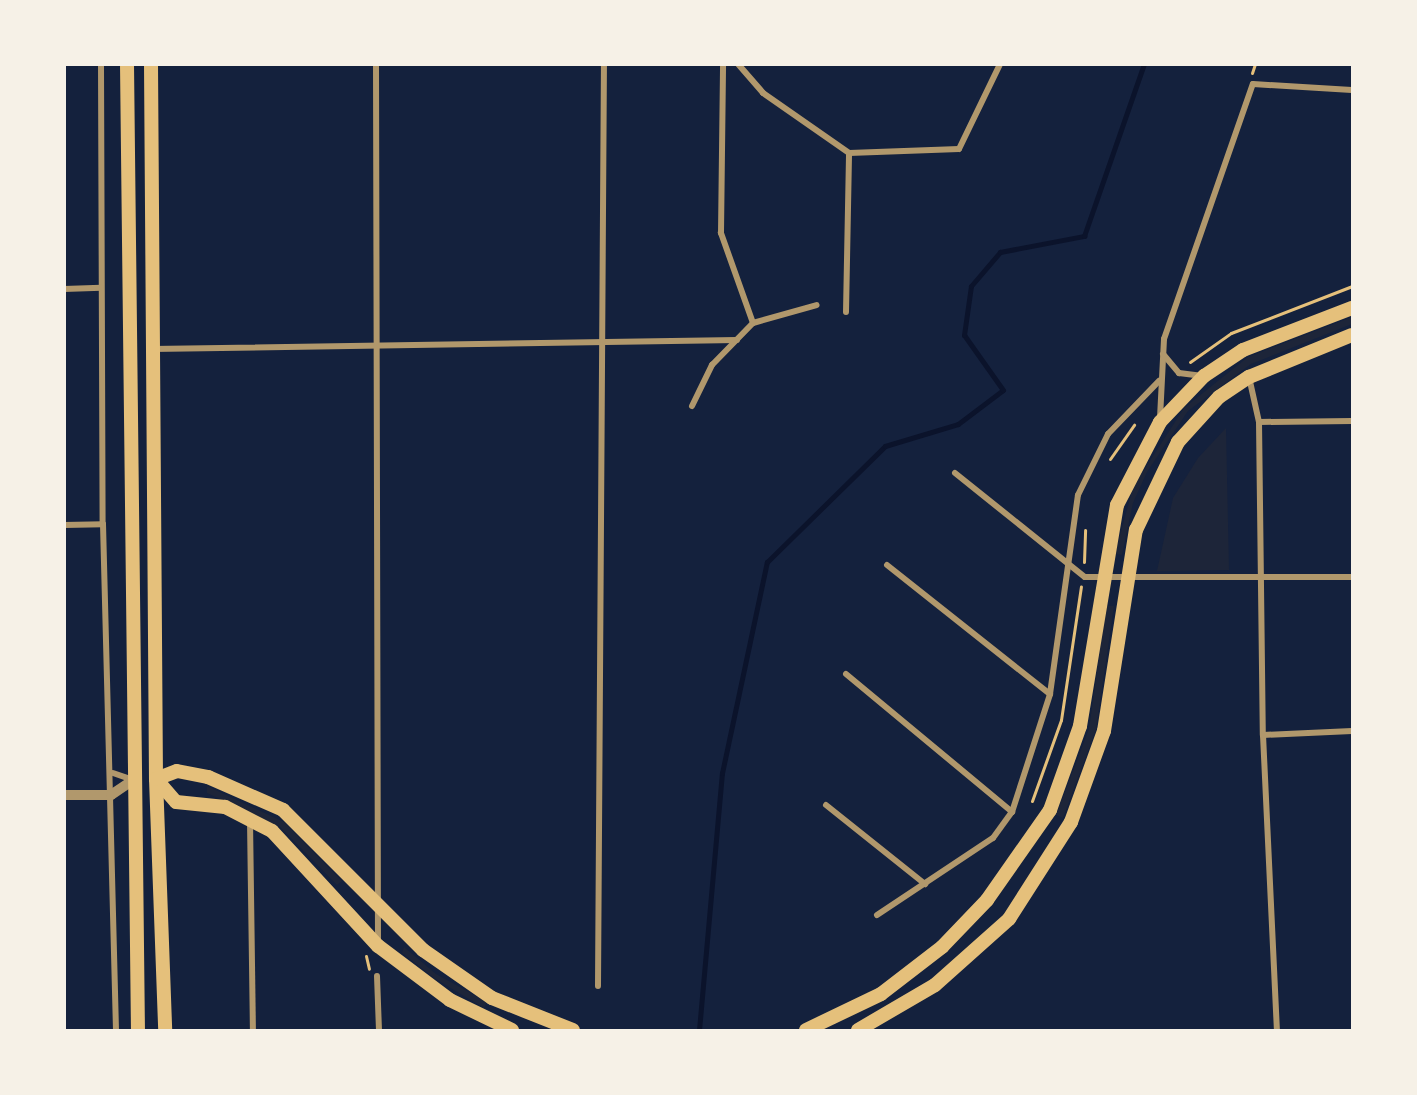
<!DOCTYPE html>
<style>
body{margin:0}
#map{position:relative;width:1417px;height:1095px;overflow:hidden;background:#14213d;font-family:Arial,sans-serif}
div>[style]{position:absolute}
.green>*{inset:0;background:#1d2539}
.stream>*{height:5px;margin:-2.5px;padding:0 2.5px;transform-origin:2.5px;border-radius:2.5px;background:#0b132b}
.path>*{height:3px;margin:-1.5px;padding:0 1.5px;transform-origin:1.5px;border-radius:1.5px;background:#e5c07b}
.minor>*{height:6px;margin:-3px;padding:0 3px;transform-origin:3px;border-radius:3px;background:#b1986c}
.tertiary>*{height:10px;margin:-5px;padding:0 5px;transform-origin:5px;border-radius:5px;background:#b1986c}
.primary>*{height:14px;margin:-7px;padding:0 7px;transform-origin:7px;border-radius:7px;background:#e5c07b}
span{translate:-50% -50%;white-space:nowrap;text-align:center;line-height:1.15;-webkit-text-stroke:5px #f6f1e7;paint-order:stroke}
.frame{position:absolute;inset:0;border:66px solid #f6f1e7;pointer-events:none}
</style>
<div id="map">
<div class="green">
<i style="clip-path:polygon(1352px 317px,1352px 324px,1251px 364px,1188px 411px,1147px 472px,1133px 503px,1122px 555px,1115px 554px,1133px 487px,1184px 408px,1248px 357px)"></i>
<i style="clip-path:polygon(1226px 428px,1229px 570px,1157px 571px,1173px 498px,1198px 458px)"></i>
<i style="clip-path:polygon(1106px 606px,1114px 606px,1096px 730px,1063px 818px,1056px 815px,1089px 729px)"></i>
<i style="clip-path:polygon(207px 786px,284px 822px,342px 881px,337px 885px,280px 827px,207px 793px)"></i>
<i style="clip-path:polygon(404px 947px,436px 974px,487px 1002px,484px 1008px,434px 978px,402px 953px)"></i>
</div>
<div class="stream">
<i style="left:699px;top:1030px;width:258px;rotate:-84.9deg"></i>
<i style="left:722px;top:773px;width:216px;rotate:-78deg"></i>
<i style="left:767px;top:562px;width:165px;rotate:-44.5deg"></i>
<i style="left:885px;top:446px;width:76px;rotate:-16.8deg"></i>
<i style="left:958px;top:424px;width:56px;rotate:-37.1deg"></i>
<i style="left:1003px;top:390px;width:67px;rotate:-125.3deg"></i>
<i style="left:964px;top:335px;width:49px;rotate:-81.9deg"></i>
<i style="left:971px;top:286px;width:45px;rotate:-49.5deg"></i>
<i style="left:1000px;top:252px;width:86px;rotate:-10.8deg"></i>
<i style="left:1084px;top:236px;width:182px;rotate:-70.8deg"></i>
</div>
<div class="path">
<i style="left:1252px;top:73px;width:9px;rotate:-72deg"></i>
<i style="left:1190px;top:362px;width:50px;rotate:-35.3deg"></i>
<i style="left:1231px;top:333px;width:130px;rotate:-21.2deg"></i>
<i style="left:1110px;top:459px;width:42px;rotate:-54.8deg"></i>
<i style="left:1084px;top:562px;width:32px;rotate:-88deg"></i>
<i style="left:1032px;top:801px;width:86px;rotate:-70.3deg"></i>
<i style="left:1061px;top:720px;width:135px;rotate:-81.5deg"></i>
<i style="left:366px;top:956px;width:13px;rotate:77deg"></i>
</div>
<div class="minor">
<i style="left:101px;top:64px;width:460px;rotate:89.8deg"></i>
<i style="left:103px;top:524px;width:506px;rotate:88.53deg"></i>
<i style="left:376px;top:64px;width:879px;rotate:89.87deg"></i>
<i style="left:738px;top:64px;width:38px;rotate:49deg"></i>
<i style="left:763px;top:93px;width:105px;rotate:34.9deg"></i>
<i style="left:849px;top:153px;width:110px;rotate:-2.1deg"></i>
<i style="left:959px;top:149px;width:94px;rotate:-64.2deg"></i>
<i style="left:64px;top:289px;width:37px;rotate:-2deg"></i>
<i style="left:846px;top:312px;width:159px;rotate:-88.9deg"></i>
<i style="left:753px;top:323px;width:66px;rotate:-15.7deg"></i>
<i style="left:152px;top:349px;width:585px;rotate:-0.88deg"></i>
<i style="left:1163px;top:354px;width:25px;rotate:50deg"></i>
<i style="left:1179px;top:373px;width:24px;rotate:7deg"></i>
<i style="left:1249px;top:377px;width:46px;rotate:77.5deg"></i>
<i style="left:1259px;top:422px;width:313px;rotate:89.3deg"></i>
<i style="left:1263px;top:735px;width:295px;rotate:87.3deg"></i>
<i style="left:692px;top:406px;width:46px;rotate:-64deg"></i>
<i style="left:712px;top:365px;width:59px;rotate:-45.7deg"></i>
<i style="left:753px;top:323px;width:96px;rotate:-109.6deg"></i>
<i style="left:721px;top:233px;width:169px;rotate:-89.3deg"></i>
<i style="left:1160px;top:418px;width:79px;rotate:-87.1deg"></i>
<i style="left:1164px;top:339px;width:270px;rotate:-70.8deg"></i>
<i style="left:1253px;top:84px;width:99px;rotate:3.5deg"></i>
<i style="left:1259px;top:422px;width:93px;rotate:-0.6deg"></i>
<i style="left:955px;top:473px;width:166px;rotate:38.7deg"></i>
<i style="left:1085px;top:577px;width:267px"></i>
<i style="left:64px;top:525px;width:39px;rotate:-1deg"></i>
<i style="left:887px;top:565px;width:208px;rotate:38.4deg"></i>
<i style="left:846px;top:674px;width:216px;rotate:39.7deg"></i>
<i style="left:1263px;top:735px;width:89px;rotate:-2.6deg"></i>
<i style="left:113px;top:773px;width:21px;rotate:19deg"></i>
<i style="left:826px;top:805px;width:127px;rotate:38.6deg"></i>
<i style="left:250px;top:821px;width:209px;rotate:89.2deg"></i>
<i style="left:877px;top:915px;width:139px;rotate:-33.6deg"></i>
<i style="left:993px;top:838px;width:32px;rotate:-54deg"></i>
<i style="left:1012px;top:812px;width:124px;rotate:-72.1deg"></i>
<i style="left:1050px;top:694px;width:201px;rotate:-82deg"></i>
<i style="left:1078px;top:495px;width:68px;rotate:-63.8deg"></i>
<i style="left:1108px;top:434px;width:74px;rotate:-46.1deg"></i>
<i style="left:377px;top:976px;width:54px;rotate:87.9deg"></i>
<i style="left:598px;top:986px;width:922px;rotate:-89.63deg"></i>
</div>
<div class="tertiary">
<i style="left:64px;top:795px;width:47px"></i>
<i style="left:111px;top:795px;width:27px;rotate:-34deg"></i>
</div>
<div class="primary">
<i style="left:127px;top:64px;width:966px;rotate:89.35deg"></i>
<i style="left:151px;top:64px;width:715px;rotate:89.6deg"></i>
<i style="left:156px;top:779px;width:251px;rotate:87.9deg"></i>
<i style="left:512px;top:1030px;width:69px;rotate:-154.2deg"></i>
<i style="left:450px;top:1000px;width:90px;rotate:-143.1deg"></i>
<i style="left:378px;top:946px;width:156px;rotate:-132.7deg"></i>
<i style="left:272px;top:831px;width:53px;rotate:-152.9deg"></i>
<i style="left:225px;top:807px;width:49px;rotate:-174.2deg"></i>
<i style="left:176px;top:802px;width:30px;rotate:-131deg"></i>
<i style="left:156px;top:779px;width:22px;rotate:-21deg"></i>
<i style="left:177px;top:771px;width:32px;rotate:11deg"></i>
<i style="left:208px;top:777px;width:82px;rotate:23.7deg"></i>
<i style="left:283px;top:810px;width:198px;rotate:45deg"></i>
<i style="left:423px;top:950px;width:84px;rotate:34.8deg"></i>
<i style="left:492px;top:998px;width:87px;rotate:21.6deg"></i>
<i style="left:806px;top:1030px;width:83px;rotate:-25.6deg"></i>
<i style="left:881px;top:994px;width:77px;rotate:-37.6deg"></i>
<i style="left:942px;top:947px;width:65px;rotate:-46.2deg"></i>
<i style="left:987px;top:900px;width:110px;rotate:-55deg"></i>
<i style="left:1050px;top:810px;width:89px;rotate:-70.3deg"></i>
<i style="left:1080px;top:726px;width:224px;rotate:-80.5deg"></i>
<i style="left:1117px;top:505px;width:93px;rotate:-62.6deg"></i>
<i style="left:1160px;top:422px;width:64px;rotate:-46.3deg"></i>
<i style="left:1204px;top:376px;width:47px;rotate:-33.7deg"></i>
<i style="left:1243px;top:350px;width:117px;rotate:-21.1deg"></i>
<i style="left:858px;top:1030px;width:89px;rotate:-30.3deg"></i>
<i style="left:935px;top:985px;width:99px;rotate:-41.7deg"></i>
<i style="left:1009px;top:919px;width:115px;rotate:-57.4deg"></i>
<i style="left:1071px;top:822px;width:97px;rotate:-70.1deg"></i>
<i style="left:1104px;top:731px;width:204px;rotate:-81deg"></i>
<i style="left:1136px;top:530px;width:98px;rotate:-64.5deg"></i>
<i style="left:1178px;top:442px;width:61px;rotate:-47.7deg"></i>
<i style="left:1219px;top:397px;width:36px;rotate:-34deg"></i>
<i style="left:1249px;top:377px;width:111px;rotate:-22.2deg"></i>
</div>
<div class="frame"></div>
</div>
